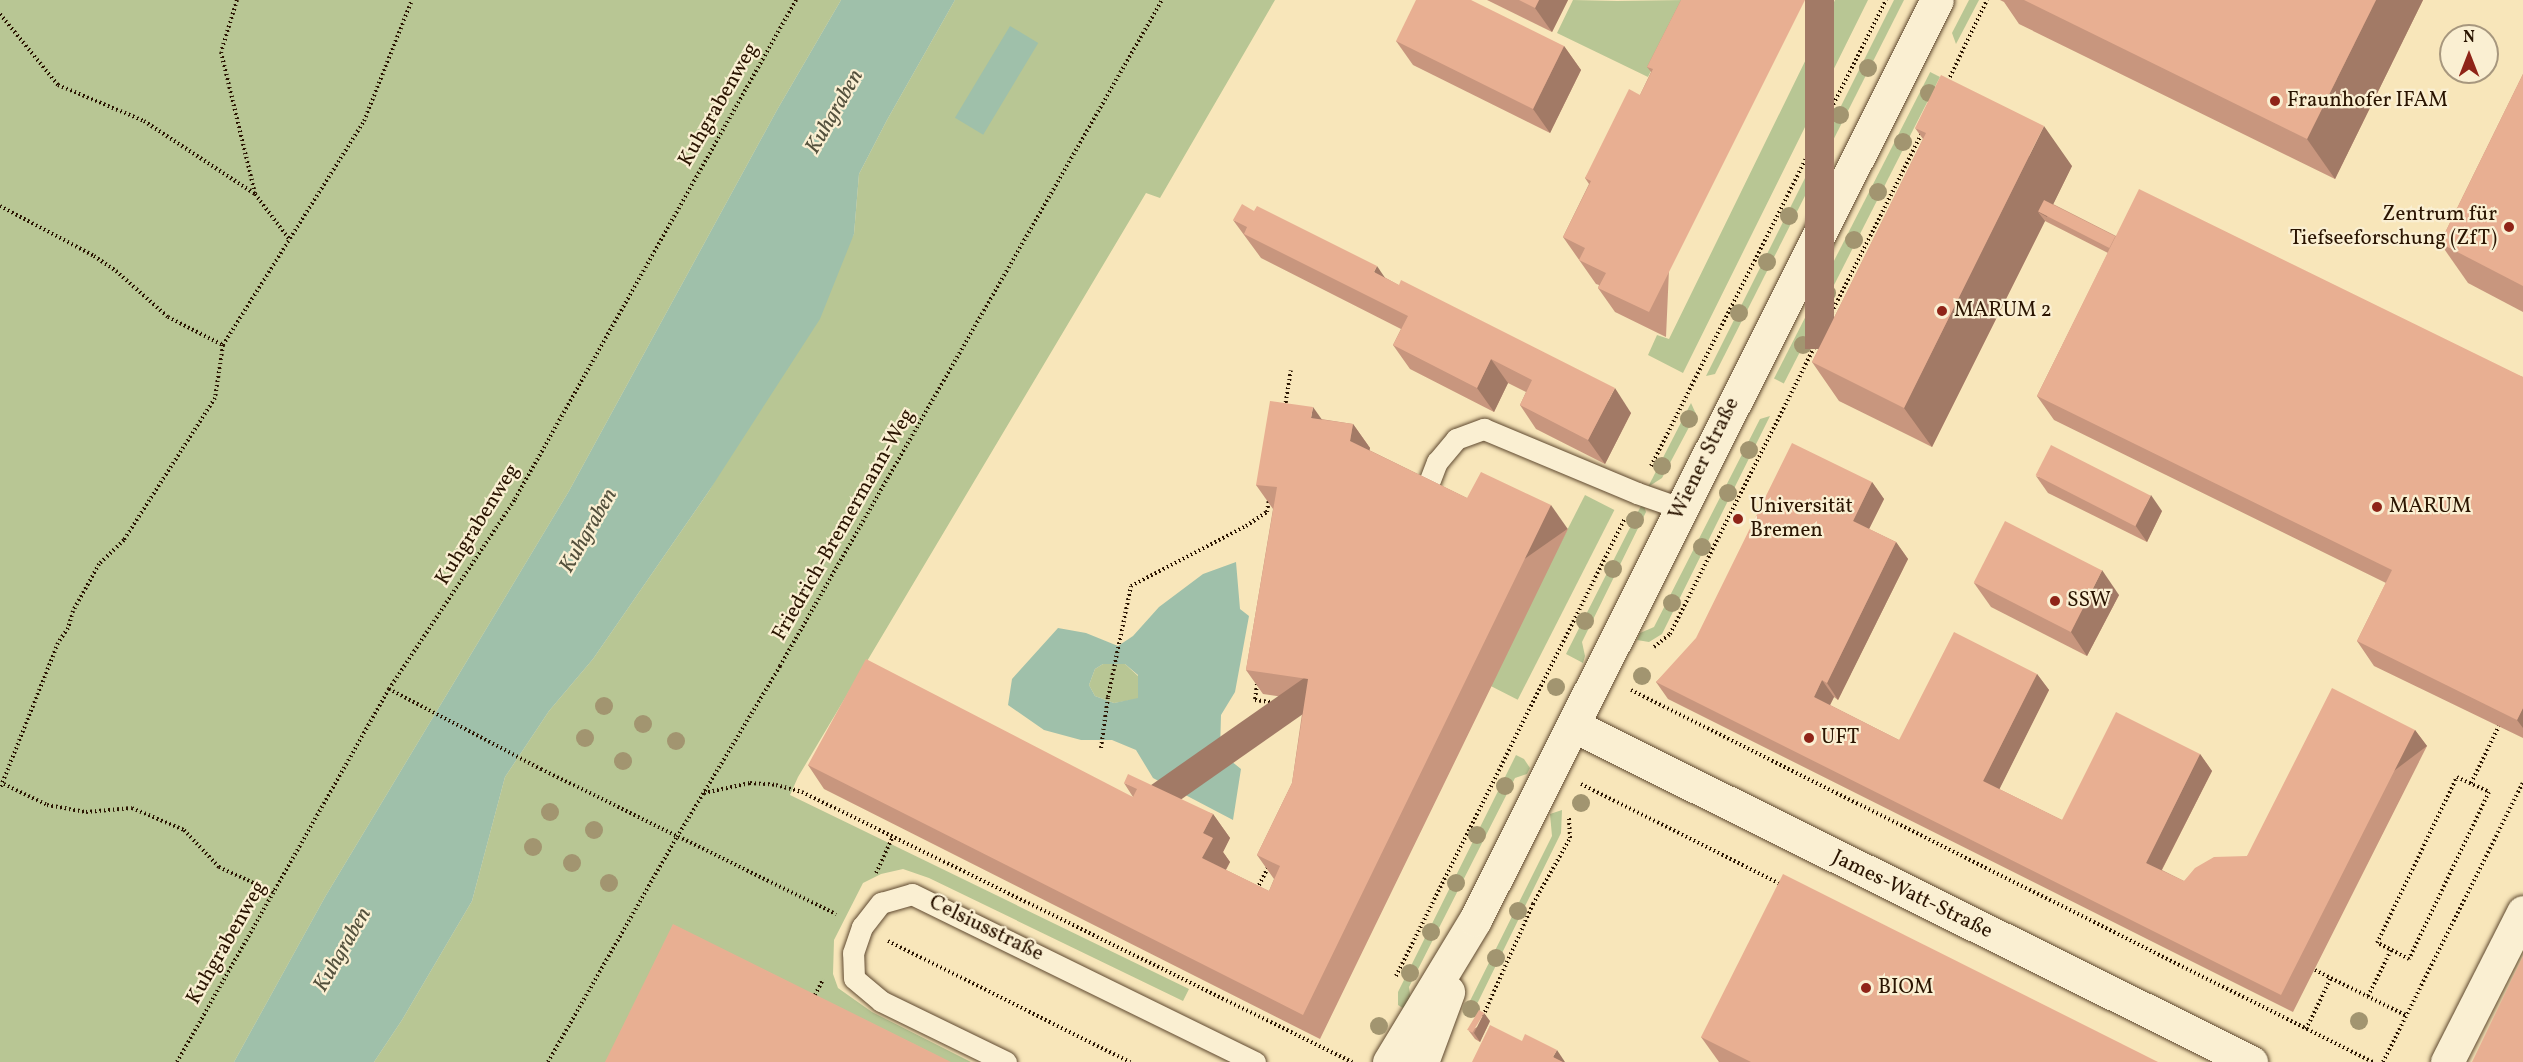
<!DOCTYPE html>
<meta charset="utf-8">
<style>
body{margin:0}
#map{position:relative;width:2523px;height:1062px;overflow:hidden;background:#f8e6ba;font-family:Vollkorn,serif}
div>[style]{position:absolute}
.green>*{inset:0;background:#b8c694;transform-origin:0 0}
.water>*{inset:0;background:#9fc0aa;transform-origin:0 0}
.path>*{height:4px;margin-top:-2px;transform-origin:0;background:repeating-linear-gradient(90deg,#2a1401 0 1.5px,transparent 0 4.5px)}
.roads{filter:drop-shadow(0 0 2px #5e482f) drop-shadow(0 0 2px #5e482f)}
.lane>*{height:21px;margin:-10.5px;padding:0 10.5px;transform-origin:10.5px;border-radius:10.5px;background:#faefd2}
.street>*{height:33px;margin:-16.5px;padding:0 16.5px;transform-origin:16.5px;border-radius:16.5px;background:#faefd2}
.trees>*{width:18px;height:18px;margin:-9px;border-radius:50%;background:#a29570}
.wall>*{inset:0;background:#c8967e}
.shaded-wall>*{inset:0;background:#a27a66;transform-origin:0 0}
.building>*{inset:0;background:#e8af92;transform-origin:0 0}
.dots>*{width:16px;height:16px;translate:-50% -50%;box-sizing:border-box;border:3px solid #faefd2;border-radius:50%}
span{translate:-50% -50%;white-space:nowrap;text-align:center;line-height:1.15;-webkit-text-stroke:4.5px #faefd2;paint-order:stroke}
.poi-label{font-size:21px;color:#2a1401}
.left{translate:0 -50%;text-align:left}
.right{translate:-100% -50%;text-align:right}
.street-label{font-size:21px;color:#2a1401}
.water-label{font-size:22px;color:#53503c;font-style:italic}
.north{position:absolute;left:2439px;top:24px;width:60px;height:60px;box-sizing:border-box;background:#faefd2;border:2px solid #a7977e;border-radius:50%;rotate:0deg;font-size:16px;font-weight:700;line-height:24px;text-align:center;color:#2a1401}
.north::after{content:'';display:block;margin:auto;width:21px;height:27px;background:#8f2418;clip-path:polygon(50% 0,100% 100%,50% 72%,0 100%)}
</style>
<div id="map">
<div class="green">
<i style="clip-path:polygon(0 0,841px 0,777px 110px,569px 491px,325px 897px,234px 1062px,0 1062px)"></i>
<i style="clip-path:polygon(955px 0,1275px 0,1160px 198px,1146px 193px,798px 777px,790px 795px,1189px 989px,1183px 1001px,929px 878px,903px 869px,881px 874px,863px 883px,834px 940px,833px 974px,838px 988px,872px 1012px,971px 1062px,374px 1062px,402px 1020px,472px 901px,505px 777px,549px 711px,593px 659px,709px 491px,854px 234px,859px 174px,887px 120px)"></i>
<i style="clip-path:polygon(1573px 0,1617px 1px,1685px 0,1648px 77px,1557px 33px)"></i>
<i style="clip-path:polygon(1835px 0,1868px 0,1683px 373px,1648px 355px,1657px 335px,1669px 339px)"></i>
<i style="clip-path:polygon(1894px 0,1904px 0,1715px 374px,1706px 376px)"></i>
<i style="clip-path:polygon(1969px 0,1979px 0,1956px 44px,1952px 33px)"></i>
<i style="left:1940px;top:77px;width:344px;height:11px;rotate:117deg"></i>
<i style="clip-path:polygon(1691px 403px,1696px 414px,1662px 478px,1648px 487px)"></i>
<i style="clip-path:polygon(1770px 416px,1662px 634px,1649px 642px,1637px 640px,1640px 633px,1654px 627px,1760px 419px)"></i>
<i style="left:1585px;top:495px;width:33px;height:213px;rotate:27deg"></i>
<i style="clip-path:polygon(1643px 502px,1646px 512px,1582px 642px,1585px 656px,1583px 663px,1566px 654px)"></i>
<i style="clip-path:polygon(1103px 664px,1125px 664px,1138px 676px,1138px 699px,1114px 703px,1095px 696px,1089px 685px,1095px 669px)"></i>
<i style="clip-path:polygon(1516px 755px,1524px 759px,1530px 768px,1527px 774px,1515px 778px,1409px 987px,1411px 1002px,1406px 1010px,1398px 1005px,1398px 992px)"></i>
<i style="clip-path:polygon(1562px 810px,1561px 833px,1478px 1002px,1463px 1015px,1552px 836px,1550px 814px)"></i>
</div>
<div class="water">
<i style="clip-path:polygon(841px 0,955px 0,887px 120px,859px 174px,854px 234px,820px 319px,709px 491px,593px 659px,549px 711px,505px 777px,472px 901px,402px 1020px,374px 1062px,234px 1062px,325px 897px,569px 491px,777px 110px)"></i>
<i style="left:1010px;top:26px;width:33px;height:107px;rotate:31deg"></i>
<i style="clip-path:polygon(evenodd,1236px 562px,1240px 609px,1249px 616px,1235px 692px,1221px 715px,1220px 752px,1241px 769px,1233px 820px,1153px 778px,1136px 750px,1112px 740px,1081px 740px,1044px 730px,1008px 705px,1012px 679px,1058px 628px,1086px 633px,1118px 646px,1133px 636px,1159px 607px,1203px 574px,1236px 562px,1103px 664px,1125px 664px,1138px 675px,1138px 698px,1114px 703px,1095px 696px,1089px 685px,1095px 669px,1103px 664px)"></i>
</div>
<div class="path">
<i style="left:237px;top:0;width:54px;rotate:107.1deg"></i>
<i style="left:221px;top:52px;width:146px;rotate:76.5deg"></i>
<i style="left:0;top:14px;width:92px;rotate:50.8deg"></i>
<i style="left:58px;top:85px;width:93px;rotate:22.7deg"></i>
<i style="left:144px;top:121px;width:133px;rotate:33.3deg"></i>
<i style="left:255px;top:194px;width:56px;rotate:52.9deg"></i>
<i style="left:1948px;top:81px;width:90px;rotate:-64.3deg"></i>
<i style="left:0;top:206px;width:106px;rotate:28deg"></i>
<i style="left:94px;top:256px;width:27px;rotate:34deg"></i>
<i style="left:116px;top:271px;width:69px;rotate:41.5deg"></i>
<i style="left:168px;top:317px;width:62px;rotate:27deg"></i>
<i style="left:223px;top:345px;width:54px;rotate:98.6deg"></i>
<i style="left:215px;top:398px;width:169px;rotate:122.7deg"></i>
<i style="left:124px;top:540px;width:35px;rotate:136deg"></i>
<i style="left:99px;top:564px;width:54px;rotate:119deg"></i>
<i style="left:73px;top:611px;width:18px;rotate:106deg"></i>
<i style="left:68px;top:628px;width:18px;rotate:124deg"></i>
<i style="left:58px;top:643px;width:157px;rotate:111.7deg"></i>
<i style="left:223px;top:345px;width:265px;rotate:-57.8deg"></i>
<i style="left:364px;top:121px;width:130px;rotate:-68.4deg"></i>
<i style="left:1285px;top:407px;width:37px;rotate:-81deg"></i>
<i style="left:1651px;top:466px;width:522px;rotate:-63.24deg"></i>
<i style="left:1654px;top:647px;width:21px;rotate:-39deg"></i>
<i style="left:1670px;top:634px;width:563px;rotate:-63.3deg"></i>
<i style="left:1257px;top:684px;width:16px;rotate:97deg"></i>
<i style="left:1255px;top:700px;width:53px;rotate:7.5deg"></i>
<i style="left:389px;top:689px;width:172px;rotate:27.8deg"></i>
<i style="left:541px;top:769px;width:329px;rotate:26.2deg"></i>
<i style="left:1631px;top:690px;width:830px;rotate:26.63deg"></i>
<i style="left:1101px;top:748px;width:51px;rotate:-82.2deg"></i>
<i style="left:1108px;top:697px;width:113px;rotate:-78.3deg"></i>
<i style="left:1131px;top:586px;width:130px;rotate:-27.6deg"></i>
<i style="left:1246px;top:526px;width:25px;rotate:-34deg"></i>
<i style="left:1267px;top:512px;width:12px;rotate:-81deg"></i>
<i style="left:2457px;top:777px;width:35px;rotate:25deg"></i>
<i style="left:2489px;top:792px;width:185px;rotate:115.6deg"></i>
<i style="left:2409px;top:959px;width:36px;rotate:-153deg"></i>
<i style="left:2377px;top:943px;width:184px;rotate:-64.3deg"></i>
<i style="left:2471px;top:783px;width:64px;rotate:-63.8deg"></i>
<i style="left:4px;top:784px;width:48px;rotate:26deg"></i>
<i style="left:47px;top:805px;width:22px;rotate:10deg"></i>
<i style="left:69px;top:809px;width:17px;rotate:10deg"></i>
<i style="left:86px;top:812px;width:46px;rotate:-5deg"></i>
<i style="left:132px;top:808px;width:56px;rotate:22.9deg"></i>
<i style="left:184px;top:830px;width:51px;rotate:46.6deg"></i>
<i style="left:219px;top:867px;width:60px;rotate:24.8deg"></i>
<i style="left:1581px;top:784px;width:224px;rotate:26.6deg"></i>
<i style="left:704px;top:793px;width:47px;rotate:-12.3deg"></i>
<i style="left:750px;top:783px;width:26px;rotate:4deg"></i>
<i style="left:776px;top:785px;width:27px;rotate:15deg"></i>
<i style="left:802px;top:792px;width:613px;rotate:26.15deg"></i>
<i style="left:876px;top:873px;width:40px;rotate:-65deg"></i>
<i style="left:1257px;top:889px;width:25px;rotate:-63deg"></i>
<i style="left:888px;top:941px;width:271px;rotate:26.6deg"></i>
<i style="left:2315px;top:970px;width:103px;rotate:26.6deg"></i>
<i style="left:1396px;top:976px;width:512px;rotate:-63.43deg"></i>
<i style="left:2368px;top:996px;width:51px;rotate:-63.4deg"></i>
<i style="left:813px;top:999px;width:22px;rotate:-63deg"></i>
<i style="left:1483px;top:1016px;width:123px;rotate:-65.9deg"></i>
<i style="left:1533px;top:904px;width:76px;rotate:-60.7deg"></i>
<i style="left:1570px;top:838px;width:22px;rotate:-93deg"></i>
<i style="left:2306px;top:1029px;width:57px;rotate:-63.9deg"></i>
<i style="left:177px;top:1062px;width:429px;rotate:-60.4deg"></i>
<i style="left:389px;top:689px;width:228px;rotate:-56.4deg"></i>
<i style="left:515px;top:499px;width:573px;rotate:-60.61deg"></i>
<i style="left:548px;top:1062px;width:259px;rotate:-60.2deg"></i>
<i style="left:677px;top:837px;width:200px;rotate:-58.9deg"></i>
<i style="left:780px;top:666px;width:768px;rotate:-60.16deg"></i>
<i style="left:2383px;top:1062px;width:312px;rotate:-63.4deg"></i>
</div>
<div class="roads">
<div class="lane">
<i style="left:1428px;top:485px;width:25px;rotate:-69deg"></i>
<i style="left:1437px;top:462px;width:30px;rotate:-50deg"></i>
<i style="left:1456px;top:439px;width:30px;rotate:-20deg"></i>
<i style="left:1484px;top:429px;width:166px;rotate:22.7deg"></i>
<i style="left:1637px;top:493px;width:46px;rotate:19.2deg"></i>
<i style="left:1006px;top:1062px;width:139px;rotate:-154deg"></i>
<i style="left:881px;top:1001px;width:35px;rotate:-140deg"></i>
<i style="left:854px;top:978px;width:25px;rotate:-92deg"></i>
<i style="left:853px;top:953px;width:28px;rotate:-71deg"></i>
<i style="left:862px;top:927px;width:31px;rotate:-52deg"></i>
<i style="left:881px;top:903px;width:32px;rotate:-16deg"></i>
<i style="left:912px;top:894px;width:382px;rotate:26.1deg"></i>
</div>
<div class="street">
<i style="left:1574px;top:726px;width:756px;rotate:26.4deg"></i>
<i style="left:1389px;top:1062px;width:166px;rotate:-58.8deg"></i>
<i style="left:1475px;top:920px;width:1029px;rotate:-63.34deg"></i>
<i style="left:1422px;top:1062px;width:75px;rotate:-69.6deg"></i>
<i style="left:2447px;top:1062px;width:168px;rotate:-63.1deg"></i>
</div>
</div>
<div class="trees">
<i style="left:1868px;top:68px"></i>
<i style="left:1929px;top:93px"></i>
<i style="left:1840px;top:115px"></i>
<i style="left:1903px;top:142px"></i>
<i style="left:1817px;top:166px"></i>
<i style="left:1878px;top:192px"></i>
<i style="left:1789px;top:216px"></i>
<i style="left:1854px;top:240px"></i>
<i style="left:1767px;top:262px"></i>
<i style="left:1827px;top:293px"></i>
<i style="left:1739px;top:313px"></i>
<i style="left:1803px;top:345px"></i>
<i style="left:1689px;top:419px"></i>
<i style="left:1749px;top:450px"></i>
<i style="left:1662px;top:466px"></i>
<i style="left:1728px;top:493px"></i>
<i style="left:1635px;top:520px"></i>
<i style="left:1702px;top:547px"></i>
<i style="left:1613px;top:569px"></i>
<i style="left:1672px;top:603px"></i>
<i style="left:1585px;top:621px"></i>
<i style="left:1642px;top:676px"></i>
<i style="left:1556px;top:687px"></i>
<i style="left:604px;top:706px"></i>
<i style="left:643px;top:724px"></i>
<i style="left:585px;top:738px"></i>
<i style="left:676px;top:741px"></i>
<i style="left:623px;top:761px"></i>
<i style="left:1505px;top:786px"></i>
<i style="left:1581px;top:803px"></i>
<i style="left:550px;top:812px"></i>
<i style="left:594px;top:830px"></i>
<i style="left:1477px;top:835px"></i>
<i style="left:533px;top:847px"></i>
<i style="left:572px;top:863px"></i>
<i style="left:609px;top:883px"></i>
<i style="left:1456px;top:883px"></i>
<i style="left:1518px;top:911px"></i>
<i style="left:1431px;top:932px"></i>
<i style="left:1496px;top:958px"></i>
<i style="left:1410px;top:973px"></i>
<i style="left:1471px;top:1009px"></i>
<i style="left:2359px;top:1021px"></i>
<i style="left:1379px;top:1026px"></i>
</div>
<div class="wall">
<i style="clip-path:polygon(1487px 0,1568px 0,1552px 32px)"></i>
<i style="clip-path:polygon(1681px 0,1666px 337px,1615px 312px,1598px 288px,1599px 285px,1596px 284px,1563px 237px,1589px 184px,1585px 178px,1640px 95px,1651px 72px,1647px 67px)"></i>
<i style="clip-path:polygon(2000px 0,2423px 0,2335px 179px,2019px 24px,2004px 2px)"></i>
<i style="clip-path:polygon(1396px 41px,1564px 46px,1581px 70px,1550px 133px,1413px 65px)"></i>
<i style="clip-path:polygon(2523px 74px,2523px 312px,2468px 283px,2440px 243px)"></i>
<i style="clip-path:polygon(1915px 128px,2072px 166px,2053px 204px,2116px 236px,2523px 377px,2523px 738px,2374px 666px,2357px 641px,2386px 583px,2054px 420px,2037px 396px,2108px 253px,2045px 221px,1932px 447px,1839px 401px,1812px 362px,1923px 139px)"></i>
<i style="clip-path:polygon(1233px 220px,1384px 277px,1631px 413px,1605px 464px,1536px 429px,1520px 405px,1526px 392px,1508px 383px,1494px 412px,1410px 369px,1393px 345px,1401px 329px,1261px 258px)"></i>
<i style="clip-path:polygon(1321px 419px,1353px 424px,1370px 448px,1369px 450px,1467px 498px,1568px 529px,1320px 1039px,824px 789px,808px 765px,1133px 797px,1124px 783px,1213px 814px,1230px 838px,1223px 852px,1230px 862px,1226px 870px,1269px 891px,1274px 879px,1257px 855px,1292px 783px,1304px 700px,1263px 694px,1246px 670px,1273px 509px,1256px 485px)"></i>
<i style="clip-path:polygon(2036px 476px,2162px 511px,2147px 542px,2048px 493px)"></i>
<i style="clip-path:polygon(1872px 482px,1884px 499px,1869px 529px,1896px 542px,1908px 559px,1838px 700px,1834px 697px,1830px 705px,1899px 740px,2037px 674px,2049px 690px,1999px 789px,2062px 820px,2200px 754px,2212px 771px,2162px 870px,2184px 881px,2247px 856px,2415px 730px,2427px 746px,2293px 1012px,1668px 699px,1656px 682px)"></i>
<i style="clip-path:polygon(1974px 583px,2119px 595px,2087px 656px,1991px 607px)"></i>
<i style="clip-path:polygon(1490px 1021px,1480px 1042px,1475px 1039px,1469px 1031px)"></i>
<i style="clip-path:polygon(1701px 1037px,2158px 1062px,1719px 1062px)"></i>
</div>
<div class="shaded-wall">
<i style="clip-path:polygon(1539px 0,1568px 0,1552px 32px,1535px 8px)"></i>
<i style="left:1805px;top:0;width:29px;height:349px"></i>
<i style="clip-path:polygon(2376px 0,2423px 0,2335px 179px,2307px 139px)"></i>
<i style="clip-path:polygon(1564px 46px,1581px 70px,1550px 133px,1533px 109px)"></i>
<i style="clip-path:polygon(2044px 126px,2072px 166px,2047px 217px,2038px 212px,2045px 221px,1932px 447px,1904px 408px)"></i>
<i style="clip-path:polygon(1377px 266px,1394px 291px,1374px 272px)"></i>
<i style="clip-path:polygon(1491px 359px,1508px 383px,1494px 412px,1477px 388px)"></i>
<i style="clip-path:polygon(1615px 388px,1631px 413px,1605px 464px,1588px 440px)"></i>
<i style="clip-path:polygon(1313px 407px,1330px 431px,1311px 418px)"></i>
<i style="clip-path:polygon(1353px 424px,1370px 448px,1367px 465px,1350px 441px)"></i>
<i style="clip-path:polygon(1872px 482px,1884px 499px,1865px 537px,1853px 521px)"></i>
<i style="clip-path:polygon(2151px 495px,2162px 511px,2147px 542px,2135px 525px)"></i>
<i style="left:1551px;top:505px;width:29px;height:567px;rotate:55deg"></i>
<i style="clip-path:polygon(1896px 542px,1908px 559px,1838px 700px,1827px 683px)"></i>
<i style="clip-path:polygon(2102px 570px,2119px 595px,2087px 656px,2071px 632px)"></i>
<i style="clip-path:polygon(2037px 674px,2049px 690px,1995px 798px,1983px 781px)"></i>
<i style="clip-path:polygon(1822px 680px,1834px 697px,1826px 713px,1814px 697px)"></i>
<i style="clip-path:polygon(2523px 708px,2523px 728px,2517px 720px)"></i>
<i style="left:2415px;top:730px;width:20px;height:297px;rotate:53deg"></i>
<i style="clip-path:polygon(2200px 754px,2212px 771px,2157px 879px,2146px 863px)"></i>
<i style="clip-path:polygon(1213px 814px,1230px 838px,1223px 852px,1230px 862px,1219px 882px,1202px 858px,1203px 833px)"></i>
<i style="clip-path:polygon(1484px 1013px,1490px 1021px,1480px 1042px,1474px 1033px)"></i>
<i style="clip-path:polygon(1557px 1050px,1565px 1062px,1556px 1062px,1553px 1057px)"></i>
</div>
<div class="building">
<i style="clip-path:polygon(1416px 0,1471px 0,1564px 46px,1533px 109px,1396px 41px)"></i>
<i style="clip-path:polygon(1519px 0,1539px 0,1535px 8px)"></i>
<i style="clip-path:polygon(1681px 0,1805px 0,1649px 312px,1598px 288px,1606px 273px,1579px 260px,1585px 248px,1563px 237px,1591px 181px,1585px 178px,1629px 89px,1640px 95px,1653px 69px,1647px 67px)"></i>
<i style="clip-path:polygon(2024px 0,2376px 0,2307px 139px)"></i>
<i style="clip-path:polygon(2523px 74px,2523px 286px,2440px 243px)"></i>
<i style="clip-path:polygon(1941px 75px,2044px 126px,1904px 408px,1812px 362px,1926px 133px,1915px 128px)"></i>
<i style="clip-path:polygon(2139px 189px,2523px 377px,2523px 708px,2517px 720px,2357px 641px,2392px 570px,2037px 396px)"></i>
<i style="left:2044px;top:200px;width:80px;height:13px;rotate:27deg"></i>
<i style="clip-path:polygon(1242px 204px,1254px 211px,1257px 206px,1377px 266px,1374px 272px,1399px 285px,1401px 280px,1615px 388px,1588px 440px,1520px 405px,1532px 380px,1491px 359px,1477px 388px,1393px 345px,1408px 316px,1244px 234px,1247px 227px,1233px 220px)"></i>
<i style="clip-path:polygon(1270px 401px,1313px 407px,1311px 418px,1353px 424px,1350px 441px,1467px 498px,1481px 472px,1551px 505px,1303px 1015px,808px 765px,866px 659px,1133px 797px,1137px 789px,1124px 783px,1128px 774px,1213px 814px,1203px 833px,1213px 838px,1202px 858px,1269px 891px,1280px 866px,1257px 855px,1292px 783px,1308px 679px,1246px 670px,1277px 487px,1256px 485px)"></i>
<i style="clip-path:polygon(1792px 443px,1872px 482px,1853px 521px,1896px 542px,1827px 683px,1822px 680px,1814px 697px,1899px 740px,1954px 632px,2037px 674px,1983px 781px,2062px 820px,2116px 712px,2200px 754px,2146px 863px,2184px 881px,2195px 868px,2214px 857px,2247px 856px,2332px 688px,2415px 730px,2281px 995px,1656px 682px,1696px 638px)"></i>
<i style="left:2051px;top:445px;width:112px;height:34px;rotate:27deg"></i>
<i style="left:2005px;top:521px;width:109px;height:69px;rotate:27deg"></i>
<i style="clip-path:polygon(1783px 874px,2158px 1062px,1751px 1062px,1701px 1037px)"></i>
<i style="clip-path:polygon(673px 924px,951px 1062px,605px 1062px)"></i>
<i style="clip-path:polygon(2523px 956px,2523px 1062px,2472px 1062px)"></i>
<i style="left:1479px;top:1010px;width:6px;height:23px;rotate:31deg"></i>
<i style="clip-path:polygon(1490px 1025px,1522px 1041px,1525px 1034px,1557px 1050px,1553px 1057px,1563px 1062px,1472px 1062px)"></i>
</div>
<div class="dots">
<i style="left:2275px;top:101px;background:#8f2418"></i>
<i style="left:2509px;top:227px;background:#8f2418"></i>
<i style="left:1942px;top:311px;background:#8f2418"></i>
<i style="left:2377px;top:507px;background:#8f2418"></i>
<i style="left:1738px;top:519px;background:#8f2418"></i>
<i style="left:2055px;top:601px;background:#8f2418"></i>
<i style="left:1809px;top:738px;background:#8f2418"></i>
<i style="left:1866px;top:988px;background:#8f2418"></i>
</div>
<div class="poi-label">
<span class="left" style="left:2287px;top:101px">Fraunhofer IFAM</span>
<span class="right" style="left:2497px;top:227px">Zentrum für<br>Tiefseeforschung (ZfT)</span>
<span class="left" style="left:1954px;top:311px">MARUM 2</span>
<span class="left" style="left:1750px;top:519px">Universität<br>Bremen</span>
<span class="left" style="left:2389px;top:507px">MARUM</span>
<span class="left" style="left:2067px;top:601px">SSW</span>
<span class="left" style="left:1821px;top:738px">UFT</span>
<span class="left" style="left:1878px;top:988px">BIOM</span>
</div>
<div class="street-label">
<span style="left:719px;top:105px;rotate:-60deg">Kuhgrabenweg</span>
<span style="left:1705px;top:459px;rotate:-64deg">Wiener Straße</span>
<span style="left:478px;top:525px;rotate:-58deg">Kuhgrabenweg</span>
<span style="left:844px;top:525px;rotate:-60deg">Friedrich-Bremermann-Weg</span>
<span style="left:1912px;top:895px;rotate:26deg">James-Watt-Straße</span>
<span style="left:986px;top:929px;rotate:26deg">Celsiusstraße</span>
<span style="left:227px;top:943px;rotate:-60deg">Kuhgrabenweg</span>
</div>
<div class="water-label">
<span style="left:835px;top:112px;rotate:-60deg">Kuhgraben</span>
<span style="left:589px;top:531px;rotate:-60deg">Kuhgraben</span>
<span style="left:343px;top:950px;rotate:-60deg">Kuhgraben</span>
</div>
<div class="north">N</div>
</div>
